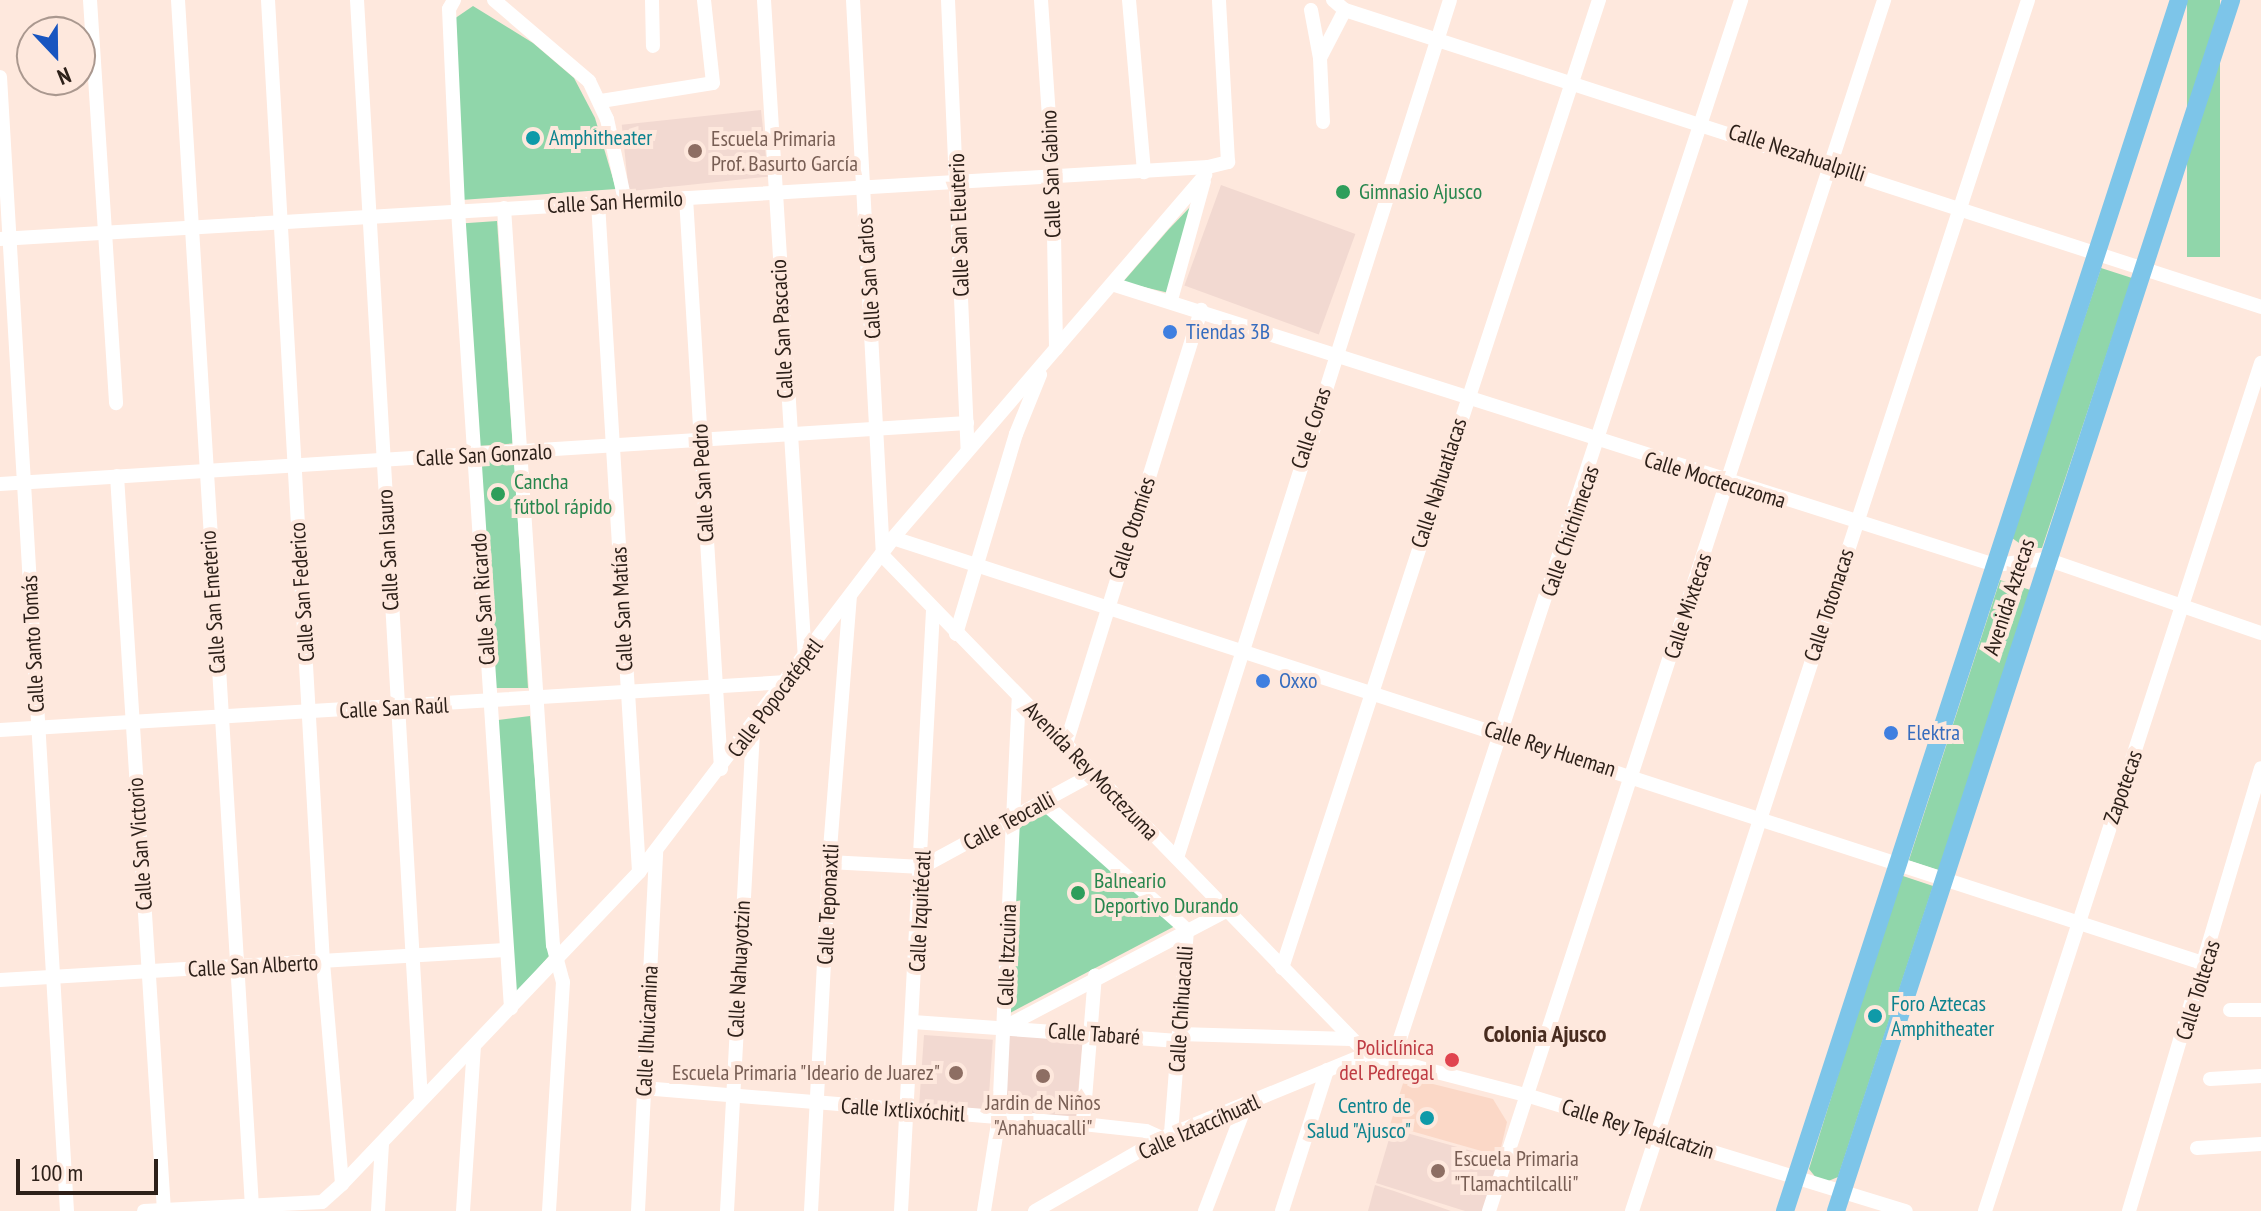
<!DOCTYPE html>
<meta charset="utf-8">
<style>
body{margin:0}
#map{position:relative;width:2261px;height:1211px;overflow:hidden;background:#fee8dd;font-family:"PT Sans Narrow",sans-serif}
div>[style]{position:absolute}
.built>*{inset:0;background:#fbd8c7}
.education>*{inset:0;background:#f2d9d1;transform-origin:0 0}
.green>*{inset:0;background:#90d6aa;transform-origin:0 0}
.minor>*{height:14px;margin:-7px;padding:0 7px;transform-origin:7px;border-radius:7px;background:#fff}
.major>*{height:18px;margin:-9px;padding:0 9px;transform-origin:9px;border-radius:9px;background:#7dc5e9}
.dots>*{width:22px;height:22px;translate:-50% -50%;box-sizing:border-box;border:4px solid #fee8dd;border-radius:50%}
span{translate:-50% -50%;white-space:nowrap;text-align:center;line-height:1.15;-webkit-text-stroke:8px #fee8dd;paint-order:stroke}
.culture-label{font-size:22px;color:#0d838f}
.left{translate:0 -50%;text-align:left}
.right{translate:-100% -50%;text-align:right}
.education-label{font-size:22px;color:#785e54}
.street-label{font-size:22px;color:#2d2019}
.leisure-label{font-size:22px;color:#27864d}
.shop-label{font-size:22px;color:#366cbe}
.health-label{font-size:22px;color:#be3a42}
.neighbourhood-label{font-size:24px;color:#482c1f;font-weight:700}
.north{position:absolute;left:16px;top:16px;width:80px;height:80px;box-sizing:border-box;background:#fee8dd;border:2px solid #aa988f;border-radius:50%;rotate:158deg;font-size:22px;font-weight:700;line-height:32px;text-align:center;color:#2d2019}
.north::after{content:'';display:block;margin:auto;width:28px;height:36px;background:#1855c0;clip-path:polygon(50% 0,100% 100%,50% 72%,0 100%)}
.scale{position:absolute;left:16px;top:1159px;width:142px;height:36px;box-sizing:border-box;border:4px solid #2d2019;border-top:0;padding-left:10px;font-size:24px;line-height:28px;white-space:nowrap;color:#2d2019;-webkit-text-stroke:6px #fee8dd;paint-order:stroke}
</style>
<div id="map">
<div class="built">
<i style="clip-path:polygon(1405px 1077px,1493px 1099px,1507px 1122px,1499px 1156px,1390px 1125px)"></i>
</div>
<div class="education">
<i style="left:761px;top:110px;width:67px;height:140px;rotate:84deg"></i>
<i style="left:1221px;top:185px;width:143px;height:107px;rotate:20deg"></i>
<i style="left:1009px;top:1033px;width:74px;height:78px;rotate:5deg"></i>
<i style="left:924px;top:1035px;width:69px;height:71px;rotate:4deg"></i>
<i style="clip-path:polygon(1392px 1129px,1501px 1159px,1483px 1211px,1465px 1211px,1376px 1183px)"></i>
<i style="clip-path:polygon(1375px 1185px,1394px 1191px,1451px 1211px,1368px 1211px)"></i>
</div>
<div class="green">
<i style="left:2187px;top:0;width:33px;height:257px"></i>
<i style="clip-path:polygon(473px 6px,533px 43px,574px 78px,595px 118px,616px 189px,461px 200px,454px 19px)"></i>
<i style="clip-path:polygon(1193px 204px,1169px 293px,1123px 282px,1169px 229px)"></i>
<i style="left:497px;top:221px;width:223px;height:36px;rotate:86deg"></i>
<i style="clip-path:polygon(2101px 268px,2132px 278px,2042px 548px,2026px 548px,2012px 538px)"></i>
<i style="clip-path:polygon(514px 457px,528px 688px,496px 688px,477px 460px)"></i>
<i style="left:2000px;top:580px;width:32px;height:295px;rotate:18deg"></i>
<i style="clip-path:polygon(530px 716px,549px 956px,516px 993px,498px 720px)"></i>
<i style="clip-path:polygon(1051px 810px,1177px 925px,1010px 1013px,1015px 830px)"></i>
<i style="clip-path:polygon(1900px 875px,1933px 886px,1838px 1177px,1821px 1184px,1809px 1169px)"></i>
</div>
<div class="minor">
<i style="left:90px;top:0;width:404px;rotate:86.3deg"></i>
<i style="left:178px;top:0;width:1207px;rotate:86.49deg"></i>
<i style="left:268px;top:0;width:964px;rotate:86.73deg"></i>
<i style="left:323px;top:962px;width:223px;rotate:85.1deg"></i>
<i style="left:357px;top:0;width:1102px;rotate:86.67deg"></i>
<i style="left:454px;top:0;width:10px;rotate:119deg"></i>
<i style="left:449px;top:9px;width:201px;rotate:87.4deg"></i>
<i style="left:458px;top:210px;width:800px;rotate:86.2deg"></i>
<i style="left:494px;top:0;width:125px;rotate:40.5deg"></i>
<i style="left:589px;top:81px;width:42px;rotate:64.7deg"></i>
<i style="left:607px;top:119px;width:84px;rotate:77.6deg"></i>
<i style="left:652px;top:0;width:46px;rotate:88.8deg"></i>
<i style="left:764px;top:0;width:660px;rotate:86.44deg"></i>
<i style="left:853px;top:0;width:557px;rotate:86.91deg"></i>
<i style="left:883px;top:556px;width:694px;rotate:45.82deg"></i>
<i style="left:1367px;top:1054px;width:164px;rotate:14.5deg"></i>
<i style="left:1526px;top:1095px;width:397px;rotate:17deg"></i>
<i style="left:948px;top:0;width:451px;rotate:87.5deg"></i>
<i style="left:1041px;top:0;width:176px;rotate:86.1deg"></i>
<i style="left:1053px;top:176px;width:173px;rotate:89deg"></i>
<i style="left:1129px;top:0;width:173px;rotate:85deg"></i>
<i style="left:1333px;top:0;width:16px;rotate:40deg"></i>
<i style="left:1345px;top:10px;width:963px;rotate:17.96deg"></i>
<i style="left:1311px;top:10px;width:49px;rotate:79.4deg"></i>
<i style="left:0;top:77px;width:1136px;rotate:86.62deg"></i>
<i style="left:601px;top:101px;width:113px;rotate:-9.1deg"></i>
<i style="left:713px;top:83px;width:83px;rotate:-96.2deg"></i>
<i style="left:1323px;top:122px;width:64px;rotate:-92.7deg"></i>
<i style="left:1320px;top:58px;width:54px;rotate:-62.5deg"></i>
<i style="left:686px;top:198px;width:572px;rotate:86.49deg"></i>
<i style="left:598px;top:203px;width:670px;rotate:86.49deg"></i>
<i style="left:504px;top:208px;width:739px;rotate:86.2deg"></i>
<i style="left:553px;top:945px;width:38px;rotate:75deg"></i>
<i style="left:563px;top:982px;width:229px;rotate:93.5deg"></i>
<i style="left:0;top:239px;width:1210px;rotate:-3.41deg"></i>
<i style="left:1208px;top:167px;width:21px;rotate:-14deg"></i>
<i style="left:1228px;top:162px;width:162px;rotate:-93.2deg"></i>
<i style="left:1115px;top:285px;width:923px;rotate:17.65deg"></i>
<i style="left:1995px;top:565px;width:51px;rotate:-6.7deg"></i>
<i style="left:2046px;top:559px;width:227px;rotate:19deg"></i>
<i style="left:1171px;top:300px;width:123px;rotate:-74.5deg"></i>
<i style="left:117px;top:476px;width:737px;rotate:86.34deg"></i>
<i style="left:0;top:484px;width:969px;rotate:-3.61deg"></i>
<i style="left:893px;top:538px;width:1380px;rotate:17.98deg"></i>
<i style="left:956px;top:634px;width:209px;rotate:-73.3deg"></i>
<i style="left:1016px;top:434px;width:64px;rotate:-67.9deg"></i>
<i style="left:0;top:730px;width:788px;rotate:-3.49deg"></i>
<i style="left:1065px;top:747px;width:458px;rotate:-72.7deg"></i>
<i style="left:1044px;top:803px;width:191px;rotate:41.6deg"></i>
<i style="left:1187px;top:930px;width:206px;rotate:94.5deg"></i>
<i style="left:1177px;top:858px;width:900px;rotate:-72.35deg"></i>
<i style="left:829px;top:862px;width:93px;rotate:3.1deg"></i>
<i style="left:922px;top:867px;width:195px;rotate:-28.5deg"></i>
<i style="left:1282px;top:968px;width:1019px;rotate:-71.87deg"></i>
<i style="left:0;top:980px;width:506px;rotate:-3.4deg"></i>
<i style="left:2230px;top:1010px;width:31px"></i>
<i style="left:913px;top:1022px;width:266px;rotate:4.1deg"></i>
<i style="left:1005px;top:1027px;width:250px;rotate:-27.7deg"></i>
<i style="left:1179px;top:1034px;width:172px;rotate:1.7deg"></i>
<i style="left:1393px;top:1060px;width:1116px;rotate:-71.82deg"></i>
<i style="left:2210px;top:1079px;width:51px;rotate:-3.4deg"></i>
<i style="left:643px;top:1088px;width:441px;rotate:4.7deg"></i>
<i style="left:1083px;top:1124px;width:63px;rotate:6.3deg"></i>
<i style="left:1146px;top:1131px;width:17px;rotate:24deg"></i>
<i style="left:1083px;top:1124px;width:149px;rotate:-85.4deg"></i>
<i style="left:2197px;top:1148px;width:64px;rotate:-3.6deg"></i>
<i style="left:144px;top:1211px;width:178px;rotate:-2.9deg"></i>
<i style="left:322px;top:1202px;width:27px;rotate:-42deg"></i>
<i style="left:342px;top:1184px;width:431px;rotate:-46.4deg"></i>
<i style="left:639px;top:872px;width:420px;rotate:-52.7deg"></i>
<i style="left:893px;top:538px;width:479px;rotate:-49.3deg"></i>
<i style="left:378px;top:1211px;width:68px;rotate:-86.6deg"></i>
<i style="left:463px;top:1211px;width:164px;rotate:-86.2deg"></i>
<i style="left:638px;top:1211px;width:360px;rotate:-87.1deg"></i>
<i style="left:727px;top:1211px;width:484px;rotate:-86.9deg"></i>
<i style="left:811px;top:1211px;width:349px;rotate:-87deg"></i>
<i style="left:829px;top:862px;width:265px;rotate:-85.5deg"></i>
<i style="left:901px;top:1211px;width:602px;rotate:-86.95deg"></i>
<i style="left:984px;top:1211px;width:95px;rotate:-80.9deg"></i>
<i style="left:999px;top:1117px;width:419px;rotate:-87.3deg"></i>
<i style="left:1035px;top:1211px;width:146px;rotate:-29.9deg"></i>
<i style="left:1162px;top:1138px;width:222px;rotate:-22.3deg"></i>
<i style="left:1205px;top:1211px;width:111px;rotate:-69deg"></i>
<i style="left:1282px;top:1211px;width:148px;rotate:-72.3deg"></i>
<i style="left:1489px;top:1211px;width:1274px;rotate:-71.93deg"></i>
<i style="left:1632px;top:1211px;width:1274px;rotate:-71.89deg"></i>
<i style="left:1985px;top:1211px;width:892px;rotate:-71.97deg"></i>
<i style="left:2129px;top:1211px;width:462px;rotate:-73.4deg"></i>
</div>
<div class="major">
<i style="left:1785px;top:1211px;width:1273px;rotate:-71.98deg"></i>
<i style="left:1836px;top:1211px;width:1274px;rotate:-71.93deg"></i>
</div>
<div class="dots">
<i style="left:533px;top:138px;background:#0f9aa8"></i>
<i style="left:695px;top:151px;background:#8d6e63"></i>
<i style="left:1343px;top:192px;background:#2e9e5b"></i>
<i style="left:1170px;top:332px;background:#3f7fe0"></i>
<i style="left:498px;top:494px;background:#2e9e5b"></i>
<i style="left:1263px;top:681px;background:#3f7fe0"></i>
<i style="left:1891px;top:733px;background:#3f7fe0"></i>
<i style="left:1078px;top:893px;background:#2e9e5b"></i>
<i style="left:1875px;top:1016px;background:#0f9aa8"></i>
<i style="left:1452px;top:1060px;background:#e0444e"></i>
<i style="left:956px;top:1073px;background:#8d6e63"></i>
<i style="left:1043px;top:1076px;background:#8d6e63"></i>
<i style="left:1427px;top:1118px;background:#0f9aa8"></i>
<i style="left:1438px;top:1171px;background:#8d6e63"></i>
</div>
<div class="culture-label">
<span class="left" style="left:549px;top:138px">Amphitheater</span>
<span class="left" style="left:1891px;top:1016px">Foro Aztecas<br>Amphitheater</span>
<span class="right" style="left:1411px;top:1118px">Centro de<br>Salud "Ajusco"</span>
</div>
<div class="education-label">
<span class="left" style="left:711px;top:151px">Escuela Primaria<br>Prof. Basurto García</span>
<span class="right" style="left:940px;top:1073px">Escuela Primaria "Ideario de Juarez"</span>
<span style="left:1043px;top:1115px">Jardin de Niños<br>"Anahuacalli"</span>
<span class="left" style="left:1454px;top:1171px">Escuela Primaria<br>"Tlamachtilcalli"</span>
</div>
<div class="street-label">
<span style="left:1797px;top:153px;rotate:18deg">Calle Nezahualpilli</span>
<span style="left:1051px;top:174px;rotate:-92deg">Calle San Gabino</span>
<span style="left:615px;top:202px;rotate:-3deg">Calle San Hermilo</span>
<span style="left:959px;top:225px;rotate:-92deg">Calle San Eleuterio</span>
<span style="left:869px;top:278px;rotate:-94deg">Calle San Carlos</span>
<span style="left:782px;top:329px;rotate:-93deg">Calle San Pascacio</span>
<span style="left:1311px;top:428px;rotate:-72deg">Calle Coras</span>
<span style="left:484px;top:455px;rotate:-3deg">Calle San Gonzalo</span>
<span style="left:1715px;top:480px;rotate:17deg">Calle Moctecuzoma</span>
<span style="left:703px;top:483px;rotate:-93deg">Calle San Pedro</span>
<span style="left:1439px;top:483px;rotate:-72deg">Calle Nahuatlacas</span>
<span style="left:1132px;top:528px;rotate:-72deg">Calle Otomíes</span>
<span style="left:1570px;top:531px;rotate:-71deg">Calle Chichimecas</span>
<span style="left:388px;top:550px;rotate:-93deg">Calle San Isauro</span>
<span style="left:302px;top:592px;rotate:-94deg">Calle San Federico</span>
<span style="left:2009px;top:597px;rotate:-72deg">Avenida Aztecas</span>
<span style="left:483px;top:599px;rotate:-94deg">Calle San Ricardo</span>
<span style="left:213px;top:602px;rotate:-94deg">Calle San Emeterio</span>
<span style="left:1829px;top:605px;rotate:-72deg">Calle Totonacas</span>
<span style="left:1688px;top:606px;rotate:-72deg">Calle Mixtecas</span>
<span style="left:622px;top:609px;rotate:-93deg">Calle San Matías</span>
<span style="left:33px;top:644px;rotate:-93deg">Calle Santo Tomás</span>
<span style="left:775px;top:698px;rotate:-53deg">Calle Popocatépetl</span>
<span style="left:394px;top:708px;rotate:-3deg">Calle San Raúl</span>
<span style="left:1550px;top:749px;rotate:18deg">Calle Rey Hueman</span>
<span style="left:1091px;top:771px;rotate:46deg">Avenida Rey Moctezuma</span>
<span style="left:2123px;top:787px;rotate:-71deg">Zapotecas</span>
<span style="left:1009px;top:821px;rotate:-28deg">Calle Teocalli</span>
<span style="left:140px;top:844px;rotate:-94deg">Calle San Victorio</span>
<span style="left:828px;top:904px;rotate:-87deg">Calle Teponaxtli</span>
<span style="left:920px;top:911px;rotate:-87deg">Calle Izquitécatl</span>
<span style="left:1007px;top:955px;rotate:-88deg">Calle Itzcuina</span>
<span style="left:253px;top:966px;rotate:-3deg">Calle San Alberto</span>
<span style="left:739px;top:969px;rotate:-87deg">Calle Nahuayotzin</span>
<span style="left:2198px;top:990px;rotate:-73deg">Calle Toltecas</span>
<span style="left:1181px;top:1009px;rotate:-86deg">Calle Chihuacalli</span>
<span style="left:647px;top:1031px;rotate:-87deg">Calle Ilhuicamina</span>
<span style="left:1094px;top:1034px;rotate:4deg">Calle Tabaré</span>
<span style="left:903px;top:1110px;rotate:4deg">Calle Ixtlixóchitl</span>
<span style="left:1199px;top:1127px;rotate:-24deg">Calle Iztaccíhuatl</span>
<span style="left:1638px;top:1129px;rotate:17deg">Calle Rey Tepálcatzin</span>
</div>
<div class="leisure-label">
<span class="left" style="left:1359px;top:192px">Gimnasio Ajusco</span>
<span class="left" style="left:514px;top:494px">Cancha<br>fútbol rápido</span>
<span class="left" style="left:1094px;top:893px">Balneario<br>Deportivo Durando</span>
</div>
<div class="shop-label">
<span class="left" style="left:1186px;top:332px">Tiendas 3B</span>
<span class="left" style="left:1279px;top:681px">Oxxo</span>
<span class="left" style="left:1907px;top:733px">Elektra</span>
</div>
<div class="health-label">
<span class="right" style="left:1434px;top:1060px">Policlínica<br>del Pedregal</span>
</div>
<div class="neighbourhood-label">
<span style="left:1545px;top:1034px">Colonia Ajusco</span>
</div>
<div class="north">N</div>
<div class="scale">100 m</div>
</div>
